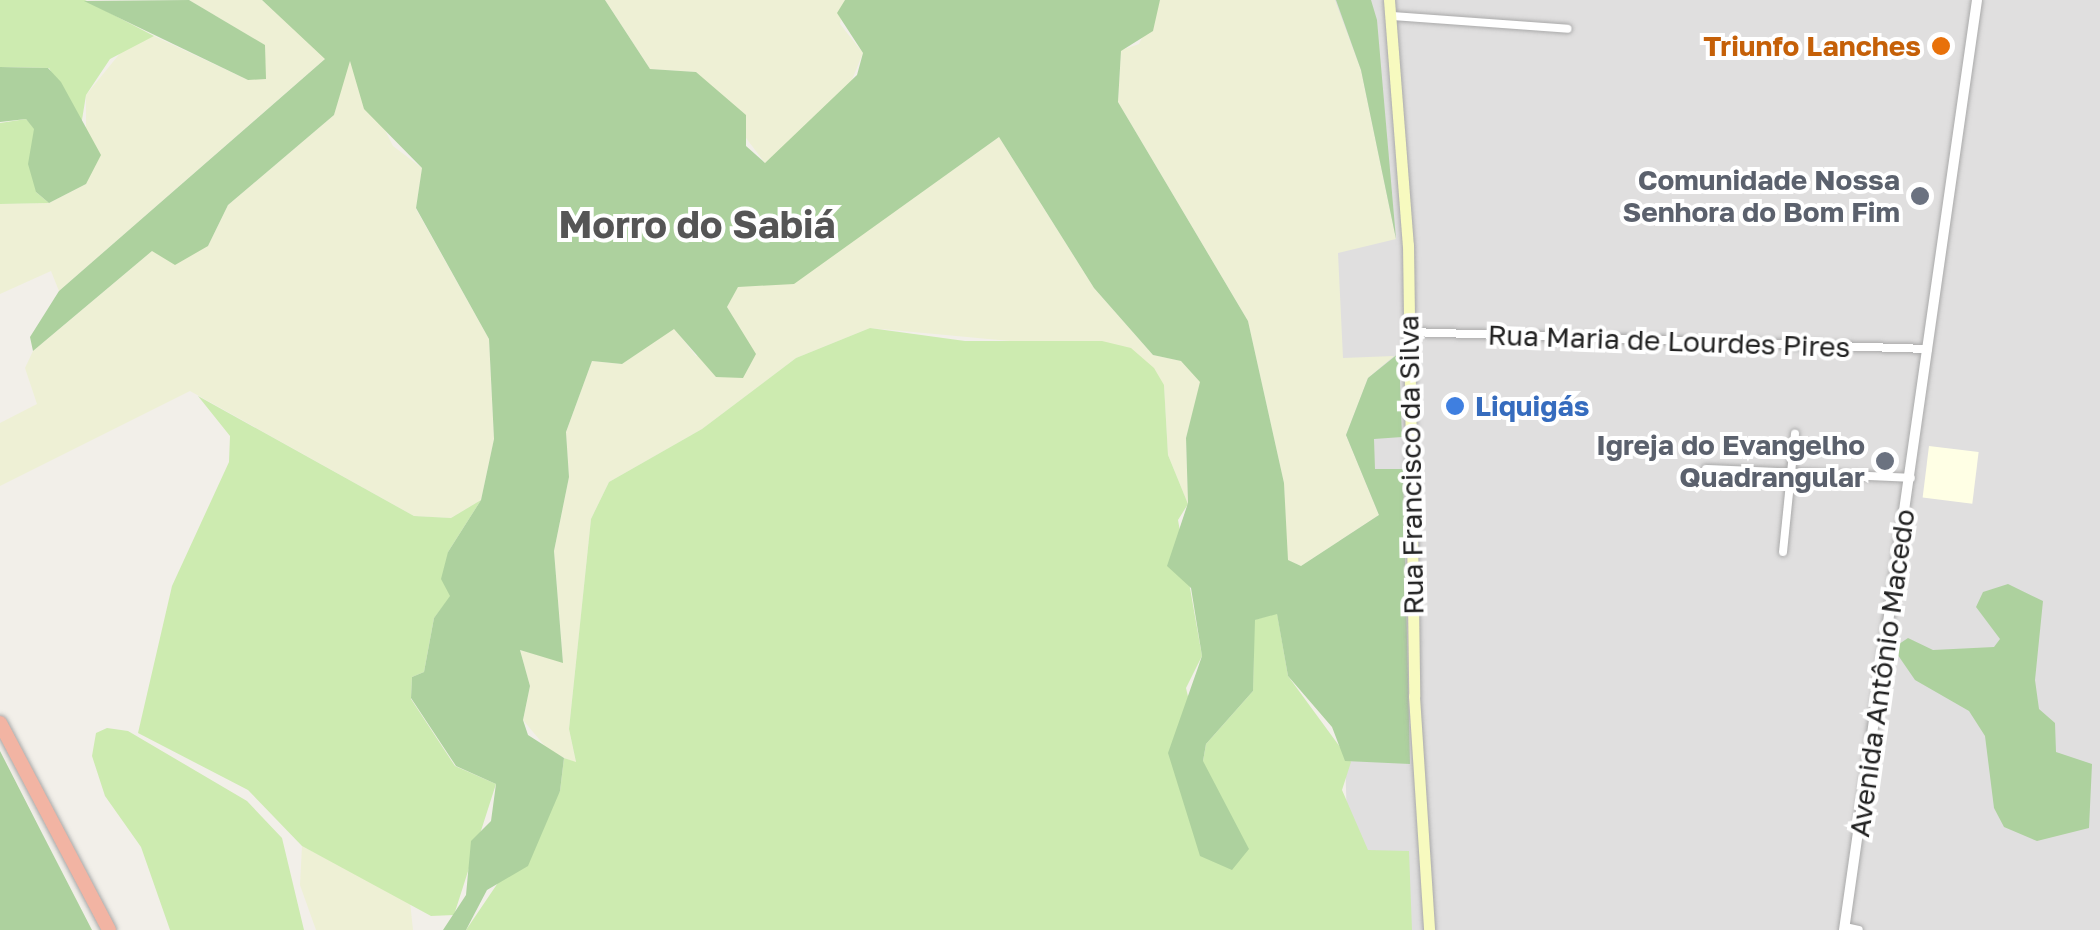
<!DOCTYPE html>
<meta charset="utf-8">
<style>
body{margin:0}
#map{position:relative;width:2100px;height:930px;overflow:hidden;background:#f2efe9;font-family:"Golos Text",sans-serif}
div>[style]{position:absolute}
.residential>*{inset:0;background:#e0dfdf}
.education>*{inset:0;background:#ffffe5;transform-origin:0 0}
.farmland>*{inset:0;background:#eef0d5}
.grass>*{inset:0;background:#cdebb0}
.forest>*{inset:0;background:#add19e}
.roads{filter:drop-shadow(0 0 2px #a9a9a9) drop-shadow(0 0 2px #a9a9a9)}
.minor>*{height:8px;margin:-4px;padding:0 4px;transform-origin:4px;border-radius:4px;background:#fff}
.tertiary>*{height:10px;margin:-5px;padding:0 5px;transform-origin:5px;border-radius:5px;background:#fff}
.secondary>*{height:11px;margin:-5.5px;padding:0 5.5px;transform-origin:5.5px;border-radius:5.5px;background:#f7fabf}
.trunk>*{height:14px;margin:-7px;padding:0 7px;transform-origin:7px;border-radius:7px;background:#f2b4a3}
.dots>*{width:28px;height:28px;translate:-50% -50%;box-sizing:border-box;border:5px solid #fff;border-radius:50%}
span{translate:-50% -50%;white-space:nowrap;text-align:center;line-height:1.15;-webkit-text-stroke:8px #fff;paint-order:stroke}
.food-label{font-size:28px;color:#c56008;font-weight:700}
.right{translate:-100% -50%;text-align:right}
.worship-label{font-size:28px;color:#5b616d;font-weight:700}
.street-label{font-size:28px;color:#222}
.shop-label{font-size:28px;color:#366cbe;font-weight:700}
.left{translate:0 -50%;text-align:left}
.district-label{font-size:38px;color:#555;font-weight:700}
</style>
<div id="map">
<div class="residential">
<i style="clip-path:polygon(1295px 0,2100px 0,2100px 930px,1350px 930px,1335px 401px)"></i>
</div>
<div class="education">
<i style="left:1929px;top:446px;width:50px;height:52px;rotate:7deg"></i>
</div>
<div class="farmland">
<i style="clip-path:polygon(189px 0,262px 0,326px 58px,59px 291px,51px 271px,0 294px,0 204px,49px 203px,86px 184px,86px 95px,130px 41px,154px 36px,248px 80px,264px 45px)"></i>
<i style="clip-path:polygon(605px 0,845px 0,840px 24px,863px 53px,847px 92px,765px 163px,696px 72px,650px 69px)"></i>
<i style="clip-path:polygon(1160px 0,1335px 0,1361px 70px,1396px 239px,1338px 253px,1343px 358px,1394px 356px,1368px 378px,1346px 435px,1379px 515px,1301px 566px,1287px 560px,1284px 483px,1248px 321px,1118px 102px,1121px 50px,1139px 44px)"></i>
<i style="clip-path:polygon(349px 59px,393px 146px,422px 168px,416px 209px,489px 339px,494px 439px,481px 500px,451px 518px,414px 516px,190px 391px,0 486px,0 423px,37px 404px,25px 368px,33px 351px,152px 251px,208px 246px,228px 205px,334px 115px)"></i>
<i style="clip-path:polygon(999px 137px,1094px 288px,1153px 355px,1182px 361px,1201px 382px,1186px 438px,1188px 504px,1168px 455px,1164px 385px,1010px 341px,870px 328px,796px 358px,702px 429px,609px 482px,591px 519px,569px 729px,576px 763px,549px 751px,523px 720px,530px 686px,520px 650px,563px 662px,554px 551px,569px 477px,566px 432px,592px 361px,622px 364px,674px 328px,696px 356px,750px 346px,727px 307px,738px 286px,794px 283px)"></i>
<i style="clip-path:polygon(302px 846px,410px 902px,413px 930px,316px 930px,300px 885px)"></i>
</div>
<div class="grass">
<i style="clip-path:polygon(0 0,85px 0,154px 36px,110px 59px,86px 95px,81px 126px,49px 68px,0 67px)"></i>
<i style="clip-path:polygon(26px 119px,35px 129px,36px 192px,49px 203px,0 204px,0 123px)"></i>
<i style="clip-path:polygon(870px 328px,965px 341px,1102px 341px,1131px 348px,1154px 368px,1164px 385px,1168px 455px,1188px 504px,1178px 520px,1202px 656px,1186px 688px,1203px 761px,1206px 744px,1253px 691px,1254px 620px,1277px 613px,1288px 676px,1351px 762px,1342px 790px,1368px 850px,1409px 851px,1412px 930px,466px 930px,560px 791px,564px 758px,576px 762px,569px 729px,591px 519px,609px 482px,702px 429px,796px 358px)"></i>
<i style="clip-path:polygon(198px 396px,414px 516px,451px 518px,481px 500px,448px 552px,451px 596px,434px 618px,424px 672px,412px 677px,411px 699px,455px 766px,496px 784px,454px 915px,431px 916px,302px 846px,248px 790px,138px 733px,172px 586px,229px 462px,230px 436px)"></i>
<i style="clip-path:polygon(107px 728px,128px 731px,247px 801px,282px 838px,304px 930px,170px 930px,141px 847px,105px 796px,92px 756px,96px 733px)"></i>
</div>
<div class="forest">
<i style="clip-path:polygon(189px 0,265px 45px,266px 79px,248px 80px,84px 1px)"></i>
<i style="clip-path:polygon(262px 0,605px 0,650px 69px,696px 72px,746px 115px,746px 146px,765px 163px,857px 75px,863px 53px,837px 13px,845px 0,1160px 0,1153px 31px,1121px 51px,1118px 102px,1248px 321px,1284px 483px,1288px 560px,1301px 566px,1379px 515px,1346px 435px,1368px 378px,1399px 353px,1402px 437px,1374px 439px,1375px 469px,1403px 469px,1410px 764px,1345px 761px,1332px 727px,1288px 676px,1277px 614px,1255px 620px,1253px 691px,1206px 744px,1203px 761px,1249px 849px,1232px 870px,1200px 856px,1168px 753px,1202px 656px,1191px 588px,1167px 566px,1188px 503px,1186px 438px,1200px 382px,1181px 361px,1153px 355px,1094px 288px,999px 137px,794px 284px,738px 287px,727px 307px,756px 354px,743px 378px,716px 377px,674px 329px,622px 364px,592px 361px,566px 432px,569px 477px,554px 551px,563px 663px,520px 650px,530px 686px,523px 720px,528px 735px,564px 758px,560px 791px,528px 866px,487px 890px,466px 930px,443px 930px,466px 895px,471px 841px,491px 821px,496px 784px,456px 766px,411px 698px,412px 677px,424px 672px,434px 618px,450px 596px,441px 579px,448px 552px,481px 500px,494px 439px,489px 339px,416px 208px,422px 168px,364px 109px,350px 61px,334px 115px,228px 205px,208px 246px,175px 265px,152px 251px,33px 351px,30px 337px,59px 291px,325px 59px)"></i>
<i style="clip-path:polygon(1336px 0,1371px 0,1377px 20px,1396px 239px,1361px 70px)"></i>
<i style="clip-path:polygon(0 67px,48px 68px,61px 82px,101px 155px,86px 184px,49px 203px,36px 192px,28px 164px,34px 129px,26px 119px,0 122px)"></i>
<i style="clip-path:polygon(2008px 584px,2043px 601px,2035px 680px,2039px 709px,2055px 723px,2056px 752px,2092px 764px,2089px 828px,2037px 841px,2004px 827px,1994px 808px,1985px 736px,1969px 711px,1915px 680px,1893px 648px,1908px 638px,1933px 650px,1994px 647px,2000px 639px,1976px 607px,1983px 592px)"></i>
<i style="clip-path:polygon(0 751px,43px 835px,92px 930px,0 930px)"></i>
</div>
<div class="roads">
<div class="minor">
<i style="left:1393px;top:16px;width:175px;rotate:4.2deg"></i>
<i style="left:1410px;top:332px;width:518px;rotate:1.88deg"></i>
<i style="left:1706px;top:469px;width:205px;rotate:2.5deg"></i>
<i style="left:1783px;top:552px;width:119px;rotate:-84.2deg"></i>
<i style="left:1845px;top:927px;width:14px;rotate:12deg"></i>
</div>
<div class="tertiary">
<i style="left:1844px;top:930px;width:939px;rotate:-81.86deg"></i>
</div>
<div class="secondary">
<i style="left:1389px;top:0;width:246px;rotate:85.6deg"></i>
<i style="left:1408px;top:245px;width:451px;rotate:89.2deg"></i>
<i style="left:1414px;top:696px;width:234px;rotate:86.3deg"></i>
</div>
<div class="trunk">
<i style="left:0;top:723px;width:234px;rotate:62.2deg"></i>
</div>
</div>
<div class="dots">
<i style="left:1941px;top:46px;background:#e8710a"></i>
<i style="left:1920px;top:196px;background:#6b7280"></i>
<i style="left:1455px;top:406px;background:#3f7fe0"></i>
<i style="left:1885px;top:461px;background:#6b7280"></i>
</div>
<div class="food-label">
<span class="right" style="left:1921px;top:46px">Triunfo Lanches</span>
</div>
<div class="worship-label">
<span class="right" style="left:1900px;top:196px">Comunidade Nossa<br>Senhora do Bom Fim</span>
<span class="right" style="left:1865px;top:461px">Igreja do Evangelho<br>Quadrangular</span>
</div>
<div class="street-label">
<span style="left:1669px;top:341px;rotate:2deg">Rua Maria de Lourdes Pires</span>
<span style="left:1411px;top:465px;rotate:-91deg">Rua Francisco da Silva</span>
<span style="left:1882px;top:673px;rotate:-82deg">Avenida Antônio Macedo</span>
</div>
<div class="shop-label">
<span class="left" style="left:1475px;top:406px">Liquigás</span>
</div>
<div class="district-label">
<span style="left:697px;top:224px">Morro do Sabiá</span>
</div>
</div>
